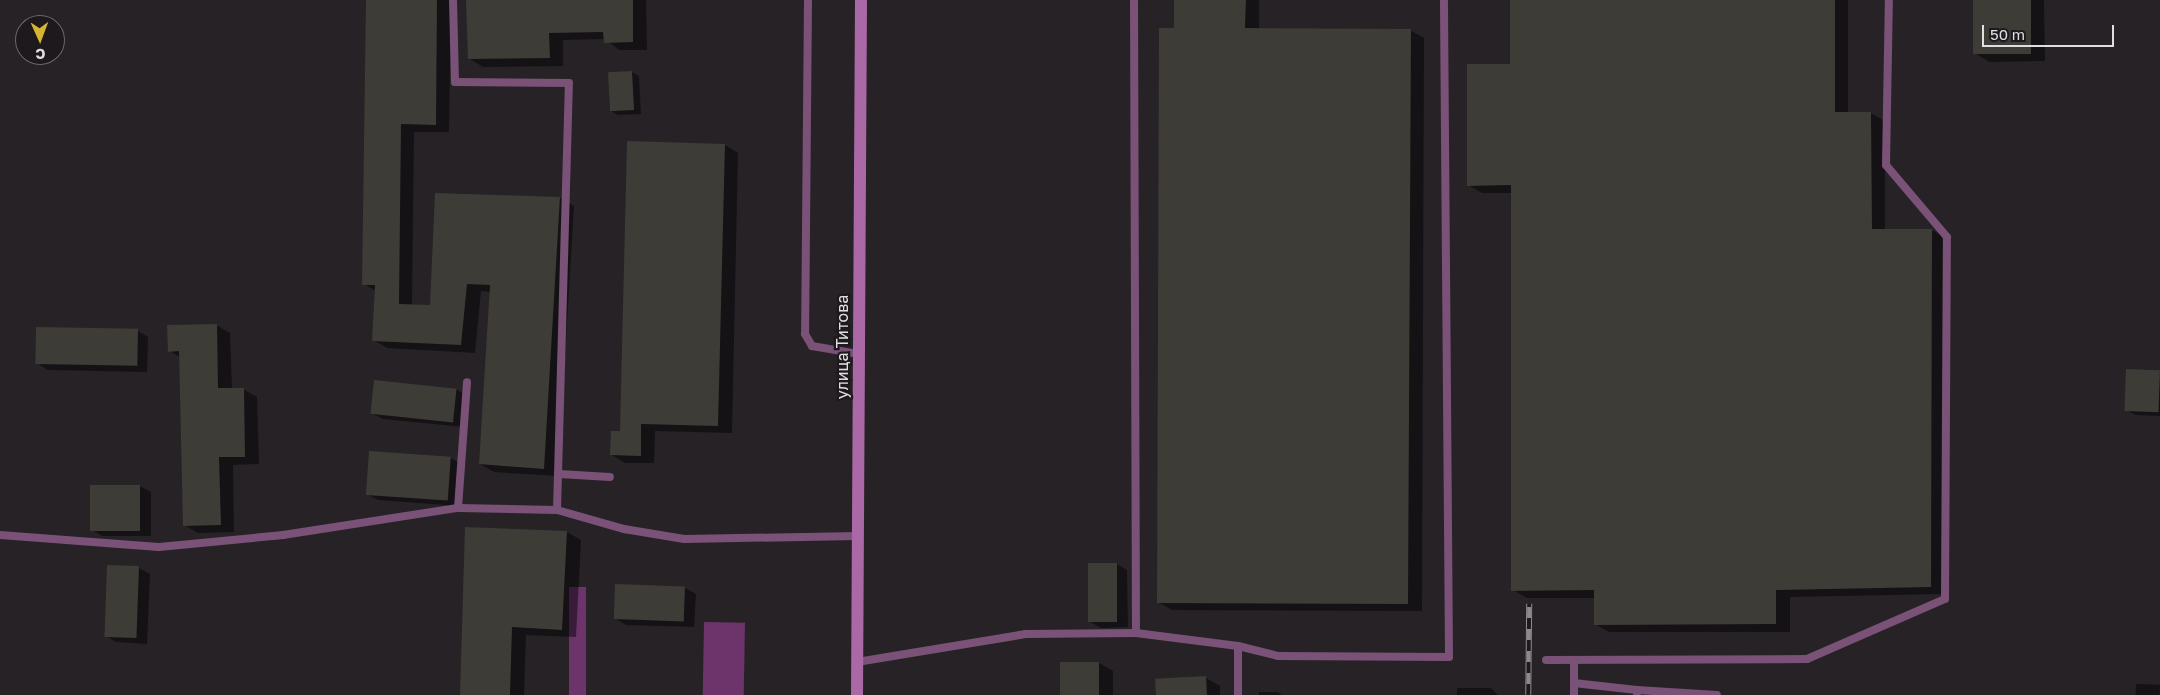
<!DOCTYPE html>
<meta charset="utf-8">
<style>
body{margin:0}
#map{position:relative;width:2160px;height:695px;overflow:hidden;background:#272226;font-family:"Golos Text",sans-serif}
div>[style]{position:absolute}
.forest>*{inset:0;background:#6d336b;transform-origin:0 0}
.shadow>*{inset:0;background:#0007;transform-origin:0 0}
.building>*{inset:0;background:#3e3c36;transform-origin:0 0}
.lane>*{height:8px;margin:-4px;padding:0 4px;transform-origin:4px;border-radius:4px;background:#7a5177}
.secondary>*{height:12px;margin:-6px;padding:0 6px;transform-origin:6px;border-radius:6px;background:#aa69a6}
.rail>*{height:5.5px;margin-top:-2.75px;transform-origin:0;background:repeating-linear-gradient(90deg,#1d191d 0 11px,#8d898d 0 22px);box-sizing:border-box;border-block:1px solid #8d898d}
span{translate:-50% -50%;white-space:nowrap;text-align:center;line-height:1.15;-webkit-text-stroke:4.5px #1d191d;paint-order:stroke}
.street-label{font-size:16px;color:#e1dee1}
.north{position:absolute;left:15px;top:15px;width:50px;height:50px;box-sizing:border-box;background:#1d191d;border:1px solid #6b686b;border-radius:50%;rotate:178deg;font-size:14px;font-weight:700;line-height:20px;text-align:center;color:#e1dee1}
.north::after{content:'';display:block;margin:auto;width:18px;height:22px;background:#d8b434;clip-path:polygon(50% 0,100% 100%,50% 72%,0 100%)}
.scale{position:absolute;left:1982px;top:25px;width:132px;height:22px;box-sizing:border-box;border:2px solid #e1dee1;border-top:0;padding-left:6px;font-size:15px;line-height:18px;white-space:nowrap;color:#e1dee1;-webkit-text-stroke:4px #1d191d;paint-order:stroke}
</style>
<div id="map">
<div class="forest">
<i style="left:569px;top:587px;width:17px;height:108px"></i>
<i style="left:704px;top:622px;width:41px;height:73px;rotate:1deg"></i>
</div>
<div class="shadow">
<i style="clip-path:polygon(367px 0,451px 0,449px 132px,414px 132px,412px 305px,431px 306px,560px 198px,574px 206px,558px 476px,494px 472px,480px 464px,491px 292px,481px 291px,475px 353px,387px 348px,373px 340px,376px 291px,364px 284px)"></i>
<i style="clip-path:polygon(469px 0,646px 0,647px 50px,619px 50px,605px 39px,563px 40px,563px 66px,483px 67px,470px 59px)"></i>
<i style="clip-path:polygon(1175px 0,1259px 0,1259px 30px,1410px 30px,1424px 38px,1422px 611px,1172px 610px,1158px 602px)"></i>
<i style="clip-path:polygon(1512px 0,1848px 0,1848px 113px,1871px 113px,1885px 121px,1885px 230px,1932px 230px,1946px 238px,1945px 594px,1790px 597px,1790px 632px,1609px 632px,1595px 624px,1595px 598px,1527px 598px,1513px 590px,1512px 193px,1482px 193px,1468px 185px,1512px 65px)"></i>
<i style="clip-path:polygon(1975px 0,2044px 0,2045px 61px,1990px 62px,1976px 54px)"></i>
<i style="clip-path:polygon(632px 72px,639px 76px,641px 114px,618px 115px,611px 111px)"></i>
<i style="clip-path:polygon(725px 145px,738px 153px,732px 433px,655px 431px,654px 463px,625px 463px,612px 455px)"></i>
<i style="clip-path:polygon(216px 325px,230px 333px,232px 389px,243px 389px,257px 397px,259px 464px,233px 465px,234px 532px,198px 533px,184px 525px,180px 357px,169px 351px)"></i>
<i style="clip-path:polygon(138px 331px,148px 337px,147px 372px,48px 370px,37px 363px)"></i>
<i style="clip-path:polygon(2160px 371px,2160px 416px,2136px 415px,2126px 410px)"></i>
<i style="clip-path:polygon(456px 389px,467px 396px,464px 427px,383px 419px,372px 413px)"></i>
<i style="clip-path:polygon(451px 458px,461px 464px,458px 506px,378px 500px,367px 494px)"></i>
<i style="clip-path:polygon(91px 486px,140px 486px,151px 492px,151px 536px,102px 536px,92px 530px)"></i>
<i style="clip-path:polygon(567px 532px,581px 540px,576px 637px,526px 635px,524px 695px,461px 695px)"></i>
<i style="clip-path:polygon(1117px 564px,1127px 570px,1128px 627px,1101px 628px,1090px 622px)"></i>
<i style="clip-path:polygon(109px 566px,139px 568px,150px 574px,147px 644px,116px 642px,106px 636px)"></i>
<i style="clip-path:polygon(685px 588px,696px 594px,694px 627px,626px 625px,615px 618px)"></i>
<i style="clip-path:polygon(1099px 663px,1113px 671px,1113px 695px,1062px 695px)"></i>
<i style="clip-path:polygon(1206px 678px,1220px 686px,1220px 695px,1156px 695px)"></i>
<i style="left:2136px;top:684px;width:24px;height:11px;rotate:2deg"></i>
<i style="clip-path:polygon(1457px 688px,1491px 688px,1498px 695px,1457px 695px)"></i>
<i style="clip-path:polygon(1259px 692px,1277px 692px,1282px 695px,1259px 695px)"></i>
</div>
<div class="building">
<i style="clip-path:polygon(366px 0,437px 0,436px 125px,401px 124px,399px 304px,430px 305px,435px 193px,560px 197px,544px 469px,479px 464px,490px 285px,467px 284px,461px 345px,372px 341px,375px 285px,362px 285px)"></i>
<i style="clip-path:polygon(466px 0,633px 0,633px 42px,604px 43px,603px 32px,549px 33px,550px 58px,468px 59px)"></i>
<i style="clip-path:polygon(1174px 0,1246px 0,1245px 28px,1411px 29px,1408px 604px,1157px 603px,1159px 28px,1174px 28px)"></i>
<i style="clip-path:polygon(1510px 0,1835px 0,1835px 112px,1871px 112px,1872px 229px,1932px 229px,1931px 587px,1776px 590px,1776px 624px,1594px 625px,1594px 590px,1511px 591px,1511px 185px,1467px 186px,1467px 64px,1510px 64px)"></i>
<i style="left:1973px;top:0;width:58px;height:54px"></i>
<i style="left:632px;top:71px;width:39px;height:24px;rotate:87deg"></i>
<i style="clip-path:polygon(627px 141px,725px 144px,718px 426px,641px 424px,641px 456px,610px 455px,611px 431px,620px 431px)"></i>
<i style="clip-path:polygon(217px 324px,218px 388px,244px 388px,245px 457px,219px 457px,221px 525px,183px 526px,179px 351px,168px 352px,167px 325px)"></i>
<i style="left:36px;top:327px;width:102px;height:37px;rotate:1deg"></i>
<i style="left:2126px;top:369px;width:34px;height:42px;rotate:2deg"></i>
<i style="left:374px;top:380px;width:83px;height:34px;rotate:6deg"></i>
<i style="left:369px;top:451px;width:82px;height:44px;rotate:4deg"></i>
<i style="left:90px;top:485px;width:50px;height:46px"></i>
<i style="clip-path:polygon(465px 527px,567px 531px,562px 630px,512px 627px,510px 695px,460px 695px)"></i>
<i style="left:1088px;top:563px;width:29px;height:59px"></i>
<i style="left:107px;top:565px;width:32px;height:72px;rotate:2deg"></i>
<i style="left:615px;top:584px;width:70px;height:35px;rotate:2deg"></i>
<i style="left:1060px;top:662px;width:39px;height:33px"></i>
<i style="left:1206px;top:676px;width:19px;height:51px;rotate:87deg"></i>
</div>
<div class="lane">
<i style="left:808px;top:0;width:334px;rotate:90.5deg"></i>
<i style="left:805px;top:334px;width:14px;rotate:60deg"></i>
<i style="left:812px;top:346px;width:48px;rotate:9.7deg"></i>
<i style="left:1134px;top:0;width:633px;rotate:89.82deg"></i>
<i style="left:1136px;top:633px;width:103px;rotate:7.3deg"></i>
<i style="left:1238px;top:646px;width:41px;rotate:14deg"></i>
<i style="left:1278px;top:656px;width:171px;rotate:0.3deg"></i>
<i style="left:1449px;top:657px;width:657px;rotate:-90.44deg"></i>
<i style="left:559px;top:474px;width:51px;rotate:3.4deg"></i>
<i style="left:458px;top:508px;width:126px;rotate:-85.9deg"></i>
<i style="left:557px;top:510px;width:70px;rotate:15.8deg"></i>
<i style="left:624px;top:529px;width:61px;rotate:9.5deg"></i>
<i style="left:684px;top:539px;width:174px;rotate:-1deg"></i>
<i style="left:0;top:535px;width:159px;rotate:4.3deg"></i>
<i style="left:159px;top:547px;width:125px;rotate:-5.5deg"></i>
<i style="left:283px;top:535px;width:177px;rotate:-8.8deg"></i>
<i style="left:458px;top:508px;width:99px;rotate:1.2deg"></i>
<i style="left:557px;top:510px;width:427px;rotate:-88.4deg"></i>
<i style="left:569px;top:83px;width:114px;rotate:-179.5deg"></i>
<i style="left:455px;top:82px;width:82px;rotate:-91.4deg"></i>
<i style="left:1238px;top:646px;width:49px;rotate:90deg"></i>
<i style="left:1546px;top:660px;width:261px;rotate:-0.2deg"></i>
<i style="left:1807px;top:659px;width:150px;rotate:-23.5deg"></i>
<i style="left:1945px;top:599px;width:362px;rotate:-89.7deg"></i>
<i style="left:1947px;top:237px;width:94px;rotate:-130.3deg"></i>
<i style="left:1886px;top:165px;width:165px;rotate:-89deg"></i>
<i style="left:1574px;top:660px;width:35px;rotate:90deg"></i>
<i style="left:857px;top:662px;width:171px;rotate:-9.4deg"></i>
<i style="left:1026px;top:634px;width:110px;rotate:-0.5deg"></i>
<i style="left:1574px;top:683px;width:63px;rotate:6.3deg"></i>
<i style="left:1637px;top:690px;width:3px;rotate:90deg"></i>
<i style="left:1637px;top:690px;width:80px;rotate:3.6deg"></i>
</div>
<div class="secondary">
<i style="left:857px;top:695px;width:695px;rotate:-89.67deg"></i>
</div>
<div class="rail">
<i style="left:1528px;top:695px;width:91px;rotate:-89.4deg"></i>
</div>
<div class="street-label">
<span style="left:842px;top:347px;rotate:-90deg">улица Титова</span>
</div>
<div class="north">С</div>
<div class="scale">50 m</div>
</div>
